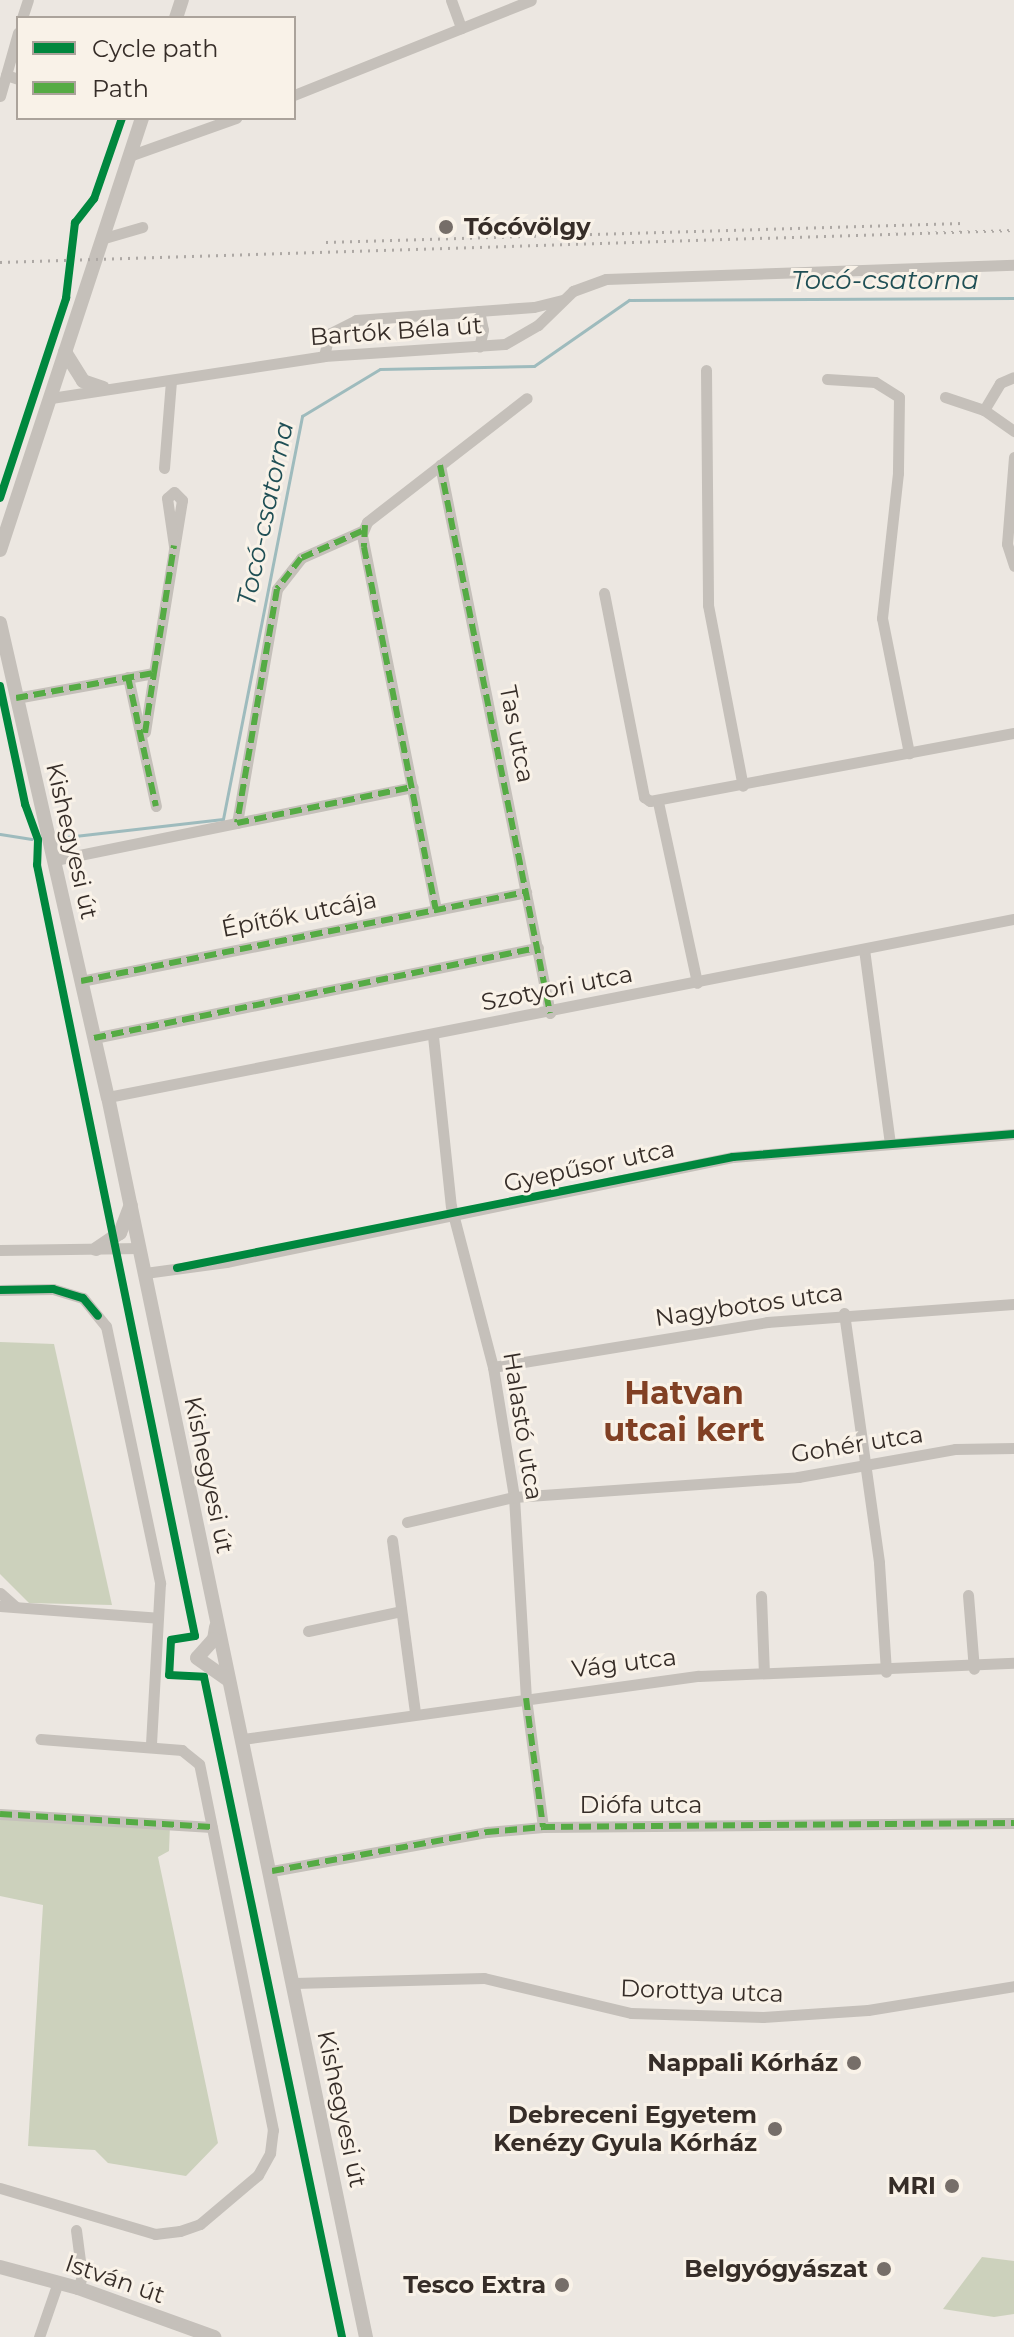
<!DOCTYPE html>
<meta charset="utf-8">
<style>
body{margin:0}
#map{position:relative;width:1014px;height:2337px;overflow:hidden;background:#ece7e1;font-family:Montserrat,sans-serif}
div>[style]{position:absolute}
.green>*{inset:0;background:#ccd1bc}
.stream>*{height:3px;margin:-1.5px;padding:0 1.5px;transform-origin:1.5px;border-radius:1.5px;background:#9ebbbd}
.minor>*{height:11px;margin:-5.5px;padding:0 5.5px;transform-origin:5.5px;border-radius:5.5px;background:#c5c0ba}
.tertiary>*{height:14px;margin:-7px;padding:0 7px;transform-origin:7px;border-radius:7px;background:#c5c0ba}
.rail>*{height:3px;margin-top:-1.5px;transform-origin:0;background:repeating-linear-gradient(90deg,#ada8a4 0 2px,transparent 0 8px)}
.quiet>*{height:6px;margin-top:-3px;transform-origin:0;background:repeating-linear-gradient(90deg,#55ab44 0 12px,transparent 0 18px)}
.cycleway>*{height:8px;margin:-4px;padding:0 4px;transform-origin:4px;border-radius:4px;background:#00873e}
.dots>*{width:22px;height:22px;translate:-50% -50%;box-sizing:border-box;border:4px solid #f9f2e8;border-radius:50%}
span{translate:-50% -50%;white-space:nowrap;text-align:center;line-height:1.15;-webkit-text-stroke:6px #f9f2e8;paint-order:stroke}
.poi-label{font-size:24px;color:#362d28;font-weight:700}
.left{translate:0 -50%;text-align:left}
.right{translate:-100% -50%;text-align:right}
.street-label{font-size:24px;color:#362d28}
.water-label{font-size:26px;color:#1f4f55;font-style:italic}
.district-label{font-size:32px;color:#814024;font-weight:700}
.legend{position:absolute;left:16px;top:16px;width:280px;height:104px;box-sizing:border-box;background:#f9f2e8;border:2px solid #aba39b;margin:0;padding:10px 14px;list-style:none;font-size:24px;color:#362d28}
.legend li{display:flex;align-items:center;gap:16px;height:40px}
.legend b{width:40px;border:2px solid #aba39b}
</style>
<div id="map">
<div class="green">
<i style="clip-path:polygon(0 1342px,54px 1344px,112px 1605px,29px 1603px,0 1574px)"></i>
<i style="clip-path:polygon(0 1817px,170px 1825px,169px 1851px,158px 1857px,218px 2143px,186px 2176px,108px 2163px,95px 2150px,28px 2146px,43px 1905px,0 1896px)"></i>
<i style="clip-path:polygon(982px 2257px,1014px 2261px,1014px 2314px,994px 2317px,943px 2309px)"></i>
</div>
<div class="stream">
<i style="left:0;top:834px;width:32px;rotate:9deg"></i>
<i style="left:66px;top:837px;width:158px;rotate:-6.5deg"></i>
<i style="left:223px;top:819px;width:411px;rotate:-78.9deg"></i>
<i style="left:302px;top:416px;width:91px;rotate:-31.1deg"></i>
<i style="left:380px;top:369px;width:154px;rotate:-1.1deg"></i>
<i style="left:534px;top:366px;width:116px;rotate:-34.8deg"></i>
<i style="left:629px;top:300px;width:385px;rotate:-0.3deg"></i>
</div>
<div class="minor">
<i style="left:451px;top:0;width:30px;rotate:70deg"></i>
<i style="left:22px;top:18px;width:19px;rotate:-72deg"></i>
<i style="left:6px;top:75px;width:13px;rotate:18deg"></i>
<i style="left:294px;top:95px;width:255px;rotate:-21.8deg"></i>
<i style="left:0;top:96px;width:66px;rotate:-74.1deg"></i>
<i style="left:129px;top:156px;width:114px;rotate:-19.6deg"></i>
<i style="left:101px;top:239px;width:43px;rotate:-16.3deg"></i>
<i style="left:479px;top:311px;width:19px;rotate:78deg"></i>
<i style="left:483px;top:330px;width:17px;rotate:103deg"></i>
<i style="left:324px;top:356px;width:23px;rotate:-77deg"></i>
<i style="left:329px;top:334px;width:30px;rotate:-27deg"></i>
<i style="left:356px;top:320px;width:178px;rotate:-4.2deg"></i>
<i style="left:534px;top:307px;width:30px;rotate:-14deg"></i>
<i style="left:706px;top:370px;width:235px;rotate:89.5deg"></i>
<i style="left:708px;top:605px;width:184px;rotate:79.1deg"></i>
<i style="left:827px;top:379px;width:48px;rotate:3.6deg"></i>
<i style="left:875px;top:382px;width:28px;rotate:32deg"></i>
<i style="left:899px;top:397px;width:76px;rotate:90.8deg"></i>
<i style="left:898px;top:473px;width:146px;rotate:96.3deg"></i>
<i style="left:882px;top:618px;width:138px;rotate:78.7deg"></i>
<i style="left:945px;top:397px;width:41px;rotate:18.4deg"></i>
<i style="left:984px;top:410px;width:37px;rotate:35deg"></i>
<i style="left:51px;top:398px;width:276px;rotate:-8.7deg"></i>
<i style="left:324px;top:356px;width:181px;rotate:-3.8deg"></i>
<i style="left:505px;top:344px;width:38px;rotate:-30deg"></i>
<i style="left:538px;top:325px;width:49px;rotate:-44.2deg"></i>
<i style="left:573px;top:291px;width:35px;rotate:-20deg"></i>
<i style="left:606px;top:279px;width:408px;rotate:-2deg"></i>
<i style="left:984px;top:410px;width:31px;rotate:-59deg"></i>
<i style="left:1000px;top:383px;width:15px;rotate:-23deg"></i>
<i style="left:1014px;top:457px;width:87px;rotate:94.6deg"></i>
<i style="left:1007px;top:544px;width:23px;rotate:72deg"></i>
<i style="left:440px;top:465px;width:559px;rotate:78.65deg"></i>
<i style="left:164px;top:468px;width:87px;rotate:-85.4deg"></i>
<i style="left:604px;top:593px;width:208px;rotate:78.9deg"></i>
<i style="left:644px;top:797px;width:7px;rotate:34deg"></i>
<i style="left:650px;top:801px;width:370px;rotate:-10.6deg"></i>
<i style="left:128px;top:677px;width:132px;rotate:77.8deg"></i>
<i style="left:16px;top:698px;width:140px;rotate:-10.3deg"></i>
<i style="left:154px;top:673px;width:175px;rotate:-80.8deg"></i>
<i style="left:182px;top:500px;width:11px;rotate:-135deg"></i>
<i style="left:174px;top:492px;width:9px;rotate:139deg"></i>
<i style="left:167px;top:498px;width:49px;rotate:81.7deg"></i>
<i style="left:145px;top:732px;width:60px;rotate:-81.3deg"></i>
<i style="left:658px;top:802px;width:185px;rotate:77.8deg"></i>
<i style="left:237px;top:823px;width:237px;rotate:-80.3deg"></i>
<i style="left:277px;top:589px;width:39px;rotate:-52deg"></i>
<i style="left:301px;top:558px;width:67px;rotate:-23.9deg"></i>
<i style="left:55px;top:860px;width:365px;rotate:-11.5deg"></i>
<i style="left:436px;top:909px;width:382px;rotate:-101.2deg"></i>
<i style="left:362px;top:534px;width:13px;rotate:-67deg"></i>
<i style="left:367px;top:522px;width:202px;rotate:-37.8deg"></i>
<i style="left:864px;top:949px;width:196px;rotate:82.4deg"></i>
<i style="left:81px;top:981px;width:454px;rotate:-11.3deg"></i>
<i style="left:433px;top:1036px;width:171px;rotate:84deg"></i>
<i style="left:451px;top:1206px;width:166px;rotate:75.4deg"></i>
<i style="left:493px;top:1367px;width:132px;rotate:80.8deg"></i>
<i style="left:514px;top:1497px;width:201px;rotate:86.6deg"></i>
<i style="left:526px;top:1698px;width:130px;rotate:82.5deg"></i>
<i style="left:94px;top:1038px;width:453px;rotate:-11.5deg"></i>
<i style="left:108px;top:1097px;width:923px;rotate:-11.12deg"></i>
<i style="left:0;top:1250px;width:140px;rotate:-0.8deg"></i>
<i style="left:145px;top:1273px;width:82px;rotate:-7.7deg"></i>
<i style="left:226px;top:1262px;width:518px;rotate:-11.7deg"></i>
<i style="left:733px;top:1157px;width:282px;rotate:-4.7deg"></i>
<i style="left:0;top:1290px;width:53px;rotate:-1.1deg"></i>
<i style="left:53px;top:1289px;width:31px;rotate:17deg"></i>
<i style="left:83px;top:1298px;width:36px;rotate:51deg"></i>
<i style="left:106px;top:1326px;width:263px;rotate:78.1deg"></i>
<i style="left:160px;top:1583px;width:163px;rotate:93.2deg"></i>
<i style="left:844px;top:1313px;width:252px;rotate:82deg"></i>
<i style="left:879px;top:1563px;width:109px;rotate:86.3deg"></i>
<i style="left:493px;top:1367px;width:278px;rotate:-9.3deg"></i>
<i style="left:767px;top:1322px;width:248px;rotate:-4.2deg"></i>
<i style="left:407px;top:1522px;width:110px;rotate:-13.2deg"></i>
<i style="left:514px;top:1497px;width:285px;rotate:-4deg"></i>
<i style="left:798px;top:1477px;width:159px;rotate:-10.1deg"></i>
<i style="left:955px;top:1449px;width:59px;rotate:-1deg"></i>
<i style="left:392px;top:1540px;width:175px;rotate:82.4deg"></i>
<i style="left:0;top:1593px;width:21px;rotate:41deg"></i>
<i style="left:968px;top:1595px;width:74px;rotate:85.4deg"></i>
<i style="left:761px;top:1596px;width:77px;rotate:87.8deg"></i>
<i style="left:0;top:1606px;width:158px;rotate:4.3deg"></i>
<i style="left:308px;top:1631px;width:95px;rotate:-12.1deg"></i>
<i style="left:243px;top:1739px;width:460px;rotate:-7.9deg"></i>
<i style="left:699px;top:1676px;width:315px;rotate:-2.4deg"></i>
<i style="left:0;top:1814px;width:212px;rotate:3.5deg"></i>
<i style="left:272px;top:1871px;width:219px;rotate:-10.3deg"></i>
<i style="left:487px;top:1832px;width:56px;rotate:-5.1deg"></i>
<i style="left:543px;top:1827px;width:471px;rotate:-0.5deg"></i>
<i style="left:294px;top:1983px;width:190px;rotate:-1.5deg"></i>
<i style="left:484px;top:1978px;width:151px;rotate:13.4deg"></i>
<i style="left:631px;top:2013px;width:132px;rotate:1.7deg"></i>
<i style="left:763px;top:2017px;width:105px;rotate:-3.8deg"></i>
<i style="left:868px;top:2010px;width:148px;rotate:-9.3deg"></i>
<i style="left:0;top:2188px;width:162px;rotate:16.5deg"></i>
<i style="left:155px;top:2234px;width:25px;rotate:-7deg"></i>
<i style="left:180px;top:2231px;width:21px;rotate:-19deg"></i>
<i style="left:200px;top:2224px;width:76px;rotate:-40.2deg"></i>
<i style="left:258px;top:2175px;width:25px;rotate:-61deg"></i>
<i style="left:270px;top:2153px;width:23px;rotate:-83deg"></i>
<i style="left:273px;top:2130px;width:373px;rotate:-101.4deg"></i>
<i style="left:199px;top:1764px;width:22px;rotate:-141deg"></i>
<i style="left:182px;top:1750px;width:142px;rotate:-175.6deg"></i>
<i style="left:76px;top:2230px;width:46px;rotate:82.6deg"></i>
<i style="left:82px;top:2276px;width:13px;rotate:108deg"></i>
<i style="left:39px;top:2337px;width:58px;rotate:-70.9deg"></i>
</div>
<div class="tertiary">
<i style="left:176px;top:18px;width:19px;rotate:-72deg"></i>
<i style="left:65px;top:352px;width:34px;rotate:58deg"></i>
<i style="left:83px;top:381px;width:21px;rotate:19deg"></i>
<i style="left:0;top:550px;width:455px;rotate:-71.8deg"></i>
<i style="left:0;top:623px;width:486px;rotate:77.2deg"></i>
<i style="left:108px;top:1097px;width:1267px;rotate:78.25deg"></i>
<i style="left:96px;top:1249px;width:29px;rotate:-34deg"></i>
<i style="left:120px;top:1233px;width:30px;rotate:-69deg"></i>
<i style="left:216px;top:1627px;width:12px;rotate:99deg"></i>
<i style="left:214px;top:1639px;width:25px;rotate:132deg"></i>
<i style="left:197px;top:1658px;width:37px;rotate:35deg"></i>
<i style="left:0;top:2267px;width:81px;rotate:15.1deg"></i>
<i style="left:78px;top:2288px;width:145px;rotate:19.8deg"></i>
</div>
<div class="rail">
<i style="left:326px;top:242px;width:636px;rotate:-1.71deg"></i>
<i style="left:0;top:262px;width:1015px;rotate:-1.81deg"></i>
</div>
<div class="quiet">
<i style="left:440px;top:465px;width:559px;rotate:78.65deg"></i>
<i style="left:365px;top:525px;width:22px;rotate:93deg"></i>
<i style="left:364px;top:547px;width:369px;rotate:78.8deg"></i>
<i style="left:362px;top:531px;width:67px;rotate:156.1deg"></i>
<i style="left:301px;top:558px;width:39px;rotate:128deg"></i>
<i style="left:277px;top:589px;width:237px;rotate:99.7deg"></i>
<i style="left:237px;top:823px;width:180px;rotate:-11.6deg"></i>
<i style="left:128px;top:677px;width:132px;rotate:77.8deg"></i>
<i style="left:16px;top:698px;width:140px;rotate:-10.3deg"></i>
<i style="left:154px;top:673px;width:129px;rotate:-81.1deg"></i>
<i style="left:145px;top:733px;width:61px;rotate:-81.5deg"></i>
<i style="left:81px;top:981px;width:454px;rotate:-11.3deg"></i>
<i style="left:94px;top:1038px;width:453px;rotate:-11.5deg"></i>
<i style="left:526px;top:1698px;width:130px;rotate:82.5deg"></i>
<i style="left:0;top:1814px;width:212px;rotate:3.5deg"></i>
<i style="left:272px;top:1871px;width:219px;rotate:-10.3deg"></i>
<i style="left:487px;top:1832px;width:56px;rotate:-5.1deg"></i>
<i style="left:543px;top:1827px;width:471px;rotate:-0.5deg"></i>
</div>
<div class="cycleway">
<i style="left:0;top:498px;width:211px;rotate:-71.7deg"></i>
<i style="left:66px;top:298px;width:76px;rotate:-83.2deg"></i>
<i style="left:75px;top:223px;width:31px;rotate:-52deg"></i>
<i style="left:94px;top:199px;width:86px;rotate:-70.9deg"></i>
<i style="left:0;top:686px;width:121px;rotate:78deg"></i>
<i style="left:25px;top:804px;width:38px;rotate:70deg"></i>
<i style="left:38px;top:840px;width:25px;rotate:92deg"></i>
<i style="left:37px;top:865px;width:787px;rotate:78.42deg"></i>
<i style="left:195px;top:1636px;width:24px;rotate:171deg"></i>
<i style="left:171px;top:1640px;width:35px;rotate:93deg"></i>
<i style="left:169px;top:1675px;width:35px;rotate:3deg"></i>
<i style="left:204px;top:1677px;width:674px;rotate:78.19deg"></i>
<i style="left:177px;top:1268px;width:567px;rotate:-11.29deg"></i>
<i style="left:733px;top:1157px;width:282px;rotate:-4.7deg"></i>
<i style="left:0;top:1290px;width:53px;rotate:-1.1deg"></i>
<i style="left:53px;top:1289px;width:31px;rotate:17deg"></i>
<i style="left:83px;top:1298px;width:23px;rotate:50deg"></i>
</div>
<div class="dots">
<i style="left:446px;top:227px;background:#766e69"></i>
<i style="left:854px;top:2063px;background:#766e69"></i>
<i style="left:775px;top:2129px;background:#766e69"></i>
<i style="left:952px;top:2186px;background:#766e69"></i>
<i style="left:884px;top:2269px;background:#766e69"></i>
<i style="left:562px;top:2285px;background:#766e69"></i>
</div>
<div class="poi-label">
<span class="left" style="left:464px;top:227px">Tócóvölgy</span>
<span class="right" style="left:838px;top:2063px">Nappali Kórház</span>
<span class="right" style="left:757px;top:2129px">Debreceni Egyetem<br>Kenézy Gyula Kórház</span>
<span class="right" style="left:936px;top:2186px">MRI</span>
<span class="right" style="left:868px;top:2269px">Belgyógyászat</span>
<span class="right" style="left:546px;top:2285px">Tesco Extra</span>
</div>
<div class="street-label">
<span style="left:396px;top:331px;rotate:-4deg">Bartók Béla út</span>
<span style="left:517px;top:734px;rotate:79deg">Tas utca</span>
<span style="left:72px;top:841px;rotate:77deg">Kishegyesi út</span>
<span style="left:299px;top:914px;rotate:-11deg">Építők utcája</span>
<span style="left:557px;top:988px;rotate:-11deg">Szotyori utca</span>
<span style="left:589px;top:1166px;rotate:-12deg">Gyepűsor utca</span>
<span style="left:749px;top:1305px;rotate:-8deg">Nagybotos utca</span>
<span style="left:523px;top:1426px;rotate:81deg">Halastó utca</span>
<span style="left:857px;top:1444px;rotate:-9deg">Gohér utca</span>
<span style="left:209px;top:1475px;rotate:78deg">Kishegyesi út</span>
<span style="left:624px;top:1663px;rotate:-7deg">Vág utca</span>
<span style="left:641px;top:1805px">Diófa utca</span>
<span style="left:702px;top:1991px;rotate:2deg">Dorottya utca</span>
<span style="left:342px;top:2109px;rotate:78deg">Kishegyesi út</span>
<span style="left:115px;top:2279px;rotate:19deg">István út</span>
</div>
<div class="water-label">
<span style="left:885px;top:281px">Tocó-csatorna</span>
<span style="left:266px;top:514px;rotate:-78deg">Tocó-csatorna</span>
</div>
<div class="district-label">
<span style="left:684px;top:1412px">Hatvan<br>utcai kert</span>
</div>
<ul class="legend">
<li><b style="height:10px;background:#00873e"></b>Cycle path</li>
<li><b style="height:10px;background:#55ab44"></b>Path</li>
</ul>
</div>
